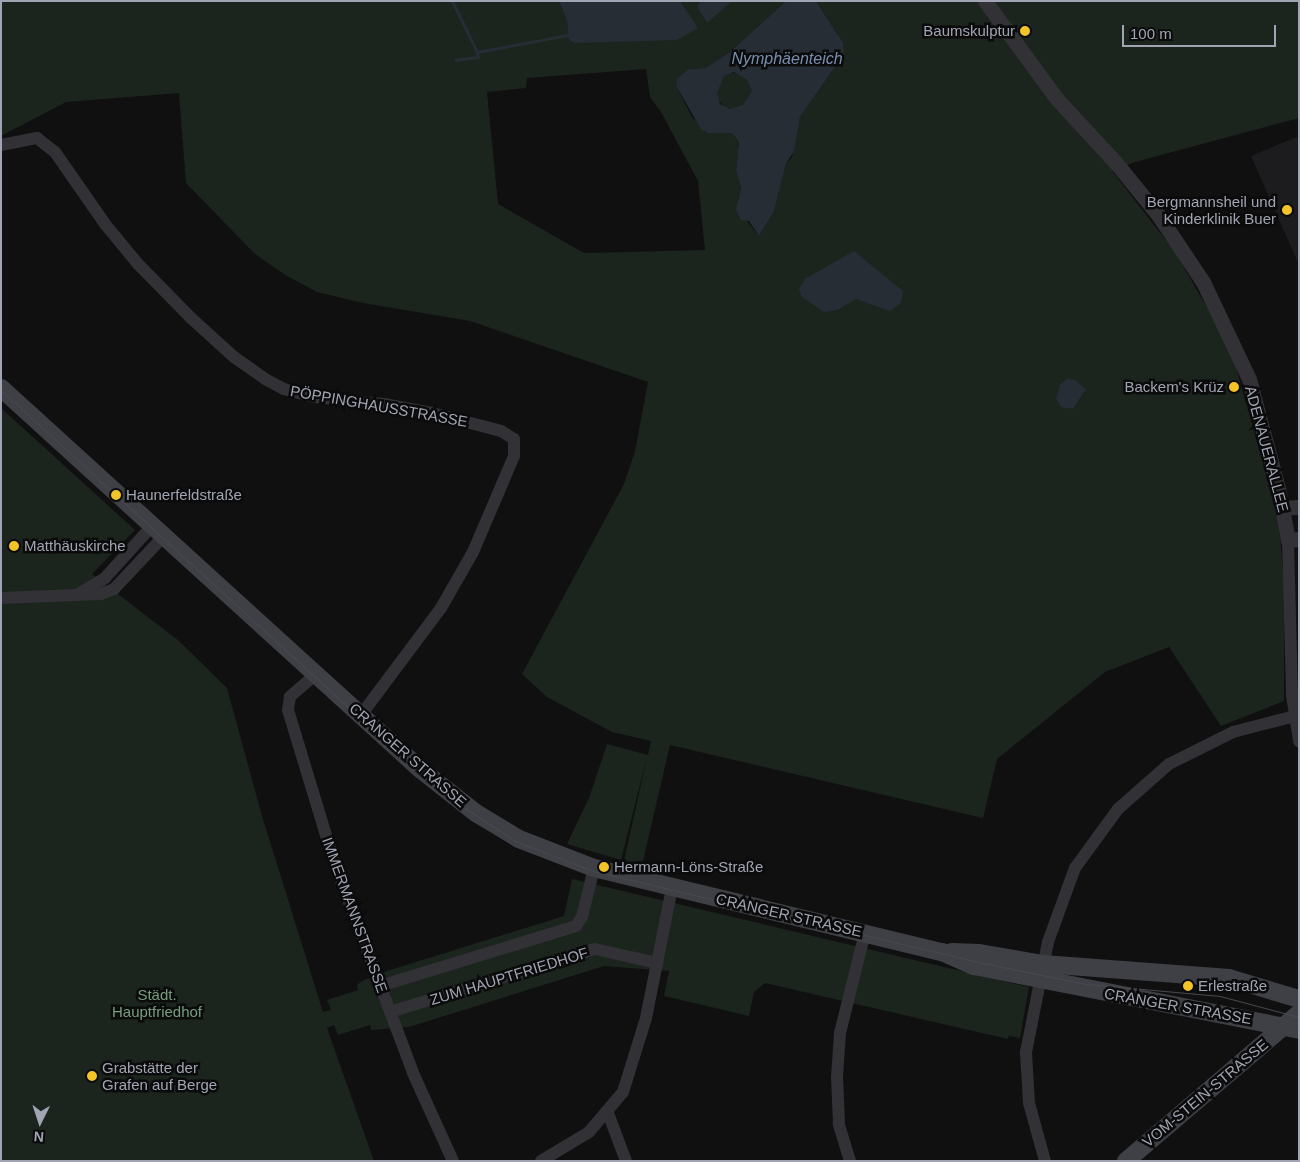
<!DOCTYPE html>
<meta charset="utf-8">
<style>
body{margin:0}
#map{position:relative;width:1300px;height:1162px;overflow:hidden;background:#101011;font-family:Arial,sans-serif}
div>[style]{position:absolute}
.built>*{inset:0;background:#1c1c1e}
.green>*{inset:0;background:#1c241e}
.round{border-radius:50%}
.water>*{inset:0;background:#262d35}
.stream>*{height:3px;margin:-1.5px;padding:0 1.5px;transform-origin:1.5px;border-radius:1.5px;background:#262d35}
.minor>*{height:12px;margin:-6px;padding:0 6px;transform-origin:6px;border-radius:6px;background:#313136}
.tertiary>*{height:15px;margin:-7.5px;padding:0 7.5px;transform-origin:7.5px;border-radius:7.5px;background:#313136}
.secondary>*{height:18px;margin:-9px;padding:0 9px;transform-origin:9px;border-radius:9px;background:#3f4046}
.tram>*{height:1px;margin:-0.5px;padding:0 0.5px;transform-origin:0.5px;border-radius:0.5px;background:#48494f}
.dots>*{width:14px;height:14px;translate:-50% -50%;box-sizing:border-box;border:2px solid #0b0b0c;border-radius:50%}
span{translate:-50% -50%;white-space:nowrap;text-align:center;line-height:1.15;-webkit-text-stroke:5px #0b0b0c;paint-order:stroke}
.poi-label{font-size:15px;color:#a1a4b2}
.right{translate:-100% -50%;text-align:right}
.left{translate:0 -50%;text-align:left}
.street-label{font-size:15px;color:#a1a4b2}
.park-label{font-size:15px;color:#779e7e}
.water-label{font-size:16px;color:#778eaf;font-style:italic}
.frame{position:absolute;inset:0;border:2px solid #a1a4b2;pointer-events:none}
.north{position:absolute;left:15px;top:1097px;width:50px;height:50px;-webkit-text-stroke:4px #0b0b0c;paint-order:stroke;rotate:184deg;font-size:14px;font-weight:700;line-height:20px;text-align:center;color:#a1a4b2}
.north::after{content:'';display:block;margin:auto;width:18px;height:22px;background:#a1a4b2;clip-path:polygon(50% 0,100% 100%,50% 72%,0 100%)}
.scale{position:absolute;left:1122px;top:25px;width:154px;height:22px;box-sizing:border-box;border:2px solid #a1a4b2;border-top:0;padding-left:6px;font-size:15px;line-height:18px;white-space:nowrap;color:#a1a4b2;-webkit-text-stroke:4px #0b0b0c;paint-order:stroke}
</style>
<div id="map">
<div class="built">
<i style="clip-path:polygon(1299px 136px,1299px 265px,1251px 156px)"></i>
</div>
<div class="green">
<i style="clip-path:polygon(evenodd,1px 1px,786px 1px,730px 52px,705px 68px,689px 69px,677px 78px,676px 86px,692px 117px,708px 133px,732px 133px,739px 142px,736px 171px,741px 187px,738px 200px,746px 220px,759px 236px,774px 211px,786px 164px,792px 157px,800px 117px,832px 71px,839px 37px,816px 1px,1299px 1px,1299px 118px,1135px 162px,1112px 171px,1175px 252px,1217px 325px,1235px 364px,1271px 491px,1280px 536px,1284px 586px,1284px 701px,1221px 726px,1169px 647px,1105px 672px,997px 759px,983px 818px,670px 745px,642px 865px,624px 861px,647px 757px,621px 860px,567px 844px,589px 798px,607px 744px,648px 755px,651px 741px,612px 732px,547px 697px,522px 674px,624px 484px,635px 451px,648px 382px,470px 321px,363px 303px,317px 292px,285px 275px,255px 254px,186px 183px,179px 93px,66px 102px,1px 136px,1px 1px,646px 69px,650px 97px,661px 112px,698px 181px,705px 250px,584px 253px,498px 204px,487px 92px,526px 88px,527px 78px,646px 69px,1px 1px,1078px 382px,1085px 392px,1073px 409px,1067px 407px,1078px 382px)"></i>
<i class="round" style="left:716px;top:73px;width:36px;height:36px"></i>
<i style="clip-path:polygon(1px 408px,135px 530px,92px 574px,179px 641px,227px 688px,262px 816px,323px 1012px,331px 1010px,327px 1000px,358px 990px,357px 985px,362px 981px,387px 971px,564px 916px,572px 879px,1029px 987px,1020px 1038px,1009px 1036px,1008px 1039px,765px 983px,754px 992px,749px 1016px,664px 996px,669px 971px,604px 966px,409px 1027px,371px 1030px,370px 1025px,338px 1035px,334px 1025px,327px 1028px,374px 1161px,1px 1161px)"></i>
</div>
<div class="water">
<i style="clip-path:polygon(559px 1px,680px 1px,698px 28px,677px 40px,575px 43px,569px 40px,567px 20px)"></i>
<i style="clip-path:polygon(702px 1px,732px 1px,707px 23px,697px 6px)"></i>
<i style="clip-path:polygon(evenodd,786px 1px,816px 1px,843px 43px,844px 54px,800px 117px,794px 151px,786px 164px,774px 211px,759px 236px,749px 221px,741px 220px,736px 210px,741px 187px,736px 171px,739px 142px,732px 133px,708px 133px,701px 129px,676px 86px,677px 78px,689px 69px,705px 68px,730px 52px,786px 1px,734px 72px,747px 80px,752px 91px,743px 105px,730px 109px,720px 104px,717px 93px,724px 76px,734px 72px)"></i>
<i style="clip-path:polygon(854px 251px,903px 291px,901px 303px,890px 311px,856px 299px,837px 310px,824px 312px,802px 297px,799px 289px,805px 279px)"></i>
<i style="clip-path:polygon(1068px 378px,1077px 381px,1086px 390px,1073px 409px,1061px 407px,1056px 399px,1060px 385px)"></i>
</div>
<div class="stream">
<i style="left:452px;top:1px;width:57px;rotate:63.9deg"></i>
<i style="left:477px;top:52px;width:5px;rotate:79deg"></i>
<i style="left:478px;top:57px;width:23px;rotate:173deg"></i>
<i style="left:477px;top:52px;width:93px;rotate:-10.6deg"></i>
</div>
<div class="minor">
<i style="left:1px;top:145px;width:37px;rotate:-11deg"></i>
<i style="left:37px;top:138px;width:23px;rotate:38deg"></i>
<i style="left:55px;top:152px;width:88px;rotate:55.2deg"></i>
<i style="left:105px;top:224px;width:52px;rotate:50.5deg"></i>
<i style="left:138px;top:264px;width:76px;rotate:45.5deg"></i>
<i style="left:191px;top:318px;width:58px;rotate:42.2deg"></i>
<i style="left:234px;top:357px;width:38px;rotate:35deg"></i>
<i style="left:265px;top:379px;width:21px;rotate:28deg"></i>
<i style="left:284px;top:389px;width:31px;rotate:15deg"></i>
<i style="left:314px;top:397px;width:70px;rotate:5.7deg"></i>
<i style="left:384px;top:404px;width:49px;rotate:10.6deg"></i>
<i style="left:432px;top:413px;width:71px;rotate:14.6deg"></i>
<i style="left:501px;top:431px;width:15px;rotate:32deg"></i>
<i style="left:514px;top:439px;width:17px;rotate:90deg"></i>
<i style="left:514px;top:456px;width:104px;rotate:113.1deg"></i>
<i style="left:473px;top:552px;width:64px;rotate:119.7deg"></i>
<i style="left:441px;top:608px;width:134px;rotate:126.8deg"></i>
<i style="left:1288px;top:540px;width:155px;rotate:88.5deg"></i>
<i style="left:1292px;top:695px;width:47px;rotate:81.3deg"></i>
<i style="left:80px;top:593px;width:29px;rotate:-31deg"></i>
<i style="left:105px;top:578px;width:70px;rotate:-47.9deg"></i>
<i style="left:1px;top:598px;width:100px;rotate:-2.3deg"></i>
<i style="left:101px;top:594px;width:14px;rotate:-21deg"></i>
<i style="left:114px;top:589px;width:73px;rotate:-46.7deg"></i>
<i style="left:316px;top:674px;width:35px;rotate:139deg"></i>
<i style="left:290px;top:697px;width:13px;rotate:99deg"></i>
<i style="left:288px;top:710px;width:162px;rotate:73.1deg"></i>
<i style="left:335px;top:865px;width:222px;rotate:69.4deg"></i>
<i style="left:413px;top:1073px;width:97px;rotate:65.6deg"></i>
<i style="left:380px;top:986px;width:205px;rotate:-17deg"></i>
<i style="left:576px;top:926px;width:11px;rotate:-56deg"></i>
<i style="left:582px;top:917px;width:50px;rotate:-76.2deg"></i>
<i style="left:390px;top:1012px;width:214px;rotate:-17.1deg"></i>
<i style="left:595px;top:949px;width:64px;rotate:12.7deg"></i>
<i style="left:608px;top:1113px;width:51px;rotate:69.4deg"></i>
<i style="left:541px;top:1161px;width:56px;rotate:-31.1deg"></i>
<i style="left:589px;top:1132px;width:52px;rotate:-49.6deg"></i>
<i style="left:623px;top:1092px;width:77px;rotate:-72.7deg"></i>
<i style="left:646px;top:1018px;width:133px;rotate:-78.7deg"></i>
<i style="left:850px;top:1161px;width:39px;rotate:-107deg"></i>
<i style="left:839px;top:1124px;width:47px;rotate:-92.4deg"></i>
<i style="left:837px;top:1077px;width:44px;rotate:-86.1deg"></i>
<i style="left:840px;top:1033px;width:103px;rotate:-76deg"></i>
<i style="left:1045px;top:1161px;width:60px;rotate:-105.4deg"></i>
<i style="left:1029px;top:1103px;width:51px;rotate:-93.4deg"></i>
<i style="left:1026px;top:1052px;width:112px;rotate:-78.7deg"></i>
<i style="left:1048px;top:942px;width:79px;rotate:-70deg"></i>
<i style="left:1075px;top:868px;width:73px;rotate:-53.9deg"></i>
<i style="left:1118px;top:809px;width:68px;rotate:-41.4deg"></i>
<i style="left:1169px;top:764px;width:72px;rotate:-26.6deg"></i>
<i style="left:1233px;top:732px;width:64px;rotate:-14.5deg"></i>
</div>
<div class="tertiary">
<i style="left:985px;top:1px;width:122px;rotate:53.7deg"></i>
<i style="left:1057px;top:99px;width:87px;rotate:47.3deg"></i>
<i style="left:1116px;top:163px;width:68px;rotate:50.9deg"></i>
<i style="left:1159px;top:216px;width:79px;rotate:56.3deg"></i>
<i style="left:1203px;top:282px;width:107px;rotate:64.6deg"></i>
<i style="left:1249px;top:379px;width:113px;rotate:75.1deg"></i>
<i style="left:1278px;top:488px;width:53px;rotate:79.1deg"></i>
<i style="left:1288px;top:540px;width:11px;rotate:-5deg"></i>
<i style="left:1283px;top:508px;width:16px;rotate:-4deg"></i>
</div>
<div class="secondary">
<i style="left:1px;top:388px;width:566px;rotate:42.28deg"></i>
<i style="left:420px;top:769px;width:71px;rotate:38.2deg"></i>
<i style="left:476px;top:813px;width:50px;rotate:31.2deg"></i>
<i style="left:519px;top:839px;width:80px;rotate:21.1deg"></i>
<i style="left:594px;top:868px;width:358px;rotate:13.6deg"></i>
<i style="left:942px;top:952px;width:35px;rotate:24deg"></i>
<i style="left:974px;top:966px;width:331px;rotate:11.1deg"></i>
<i style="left:952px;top:952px;width:27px;rotate:2deg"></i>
<i style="left:979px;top:953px;width:65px;rotate:9.8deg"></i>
<i style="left:1043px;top:964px;width:187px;rotate:4.3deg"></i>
<i style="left:1229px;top:978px;width:73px;rotate:16.7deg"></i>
<i style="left:1126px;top:1161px;width:228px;rotate:-40.5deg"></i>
</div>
<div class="tram">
<i style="left:1px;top:390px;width:596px;rotate:42.42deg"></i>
<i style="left:441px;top:792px;width:89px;rotate:33.5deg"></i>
<i style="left:515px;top:841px;width:84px;rotate:21deg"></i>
<i style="left:593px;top:871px;width:396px;rotate:13.3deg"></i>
<i style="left:978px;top:962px;width:110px;rotate:11.5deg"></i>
<i style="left:1086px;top:984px;width:135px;rotate:5.1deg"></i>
<i style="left:1220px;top:996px;width:82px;rotate:14.9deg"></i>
</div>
<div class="dots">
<i style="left:1025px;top:31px;background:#f2c427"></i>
<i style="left:1287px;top:210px;background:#f2c427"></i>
<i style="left:1234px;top:387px;background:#f2c427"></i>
<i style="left:116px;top:495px;background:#f2c427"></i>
<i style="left:14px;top:546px;background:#f2c427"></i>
<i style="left:604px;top:867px;background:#f2c427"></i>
<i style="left:1188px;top:986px;background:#f2c427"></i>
<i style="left:92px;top:1076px;background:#f2c427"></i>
</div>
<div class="poi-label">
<span class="right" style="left:1015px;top:31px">Baumskulptur</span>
<span class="right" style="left:1276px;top:210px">Bergmannsheil und<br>Kinderklinik Buer</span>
<span class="right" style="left:1224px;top:387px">Backem's Krüz</span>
<span class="left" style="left:126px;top:495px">Haunerfeldstraße</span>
<span class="left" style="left:24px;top:546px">Matthäuskirche</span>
<span class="left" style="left:614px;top:867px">Hermann-Löns-Straße</span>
<span class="left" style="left:1198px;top:986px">Erlestraße</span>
<span class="left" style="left:102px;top:1076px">Grabstätte der<br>Grafen auf Berge</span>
</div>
<div class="street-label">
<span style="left:379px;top:406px;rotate:10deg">PÖPPINGHAUSSTRASSE</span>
<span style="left:1267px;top:449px;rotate:75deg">ADENAUERALLEE</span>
<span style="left:408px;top:755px;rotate:41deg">CRANGER STRASSE</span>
<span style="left:355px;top:915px;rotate:70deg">IMMERMANNSTRASSE</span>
<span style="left:789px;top:915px;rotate:13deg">CRANGER STRASSE</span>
<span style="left:509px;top:976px;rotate:-17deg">ZUM HAUPTFRIEDHOF</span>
<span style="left:1178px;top:1006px;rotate:10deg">CRANGER STRASSE</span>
<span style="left:1205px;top:1093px;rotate:-40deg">VOM-STEIN-STRASSE</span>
</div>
<div class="park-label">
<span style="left:157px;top:1003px">Städt.<br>Hauptfriedhof</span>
</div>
<div class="water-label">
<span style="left:787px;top:59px">Nymphäenteich</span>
</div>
<div class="frame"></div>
<div class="north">N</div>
<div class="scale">100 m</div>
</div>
